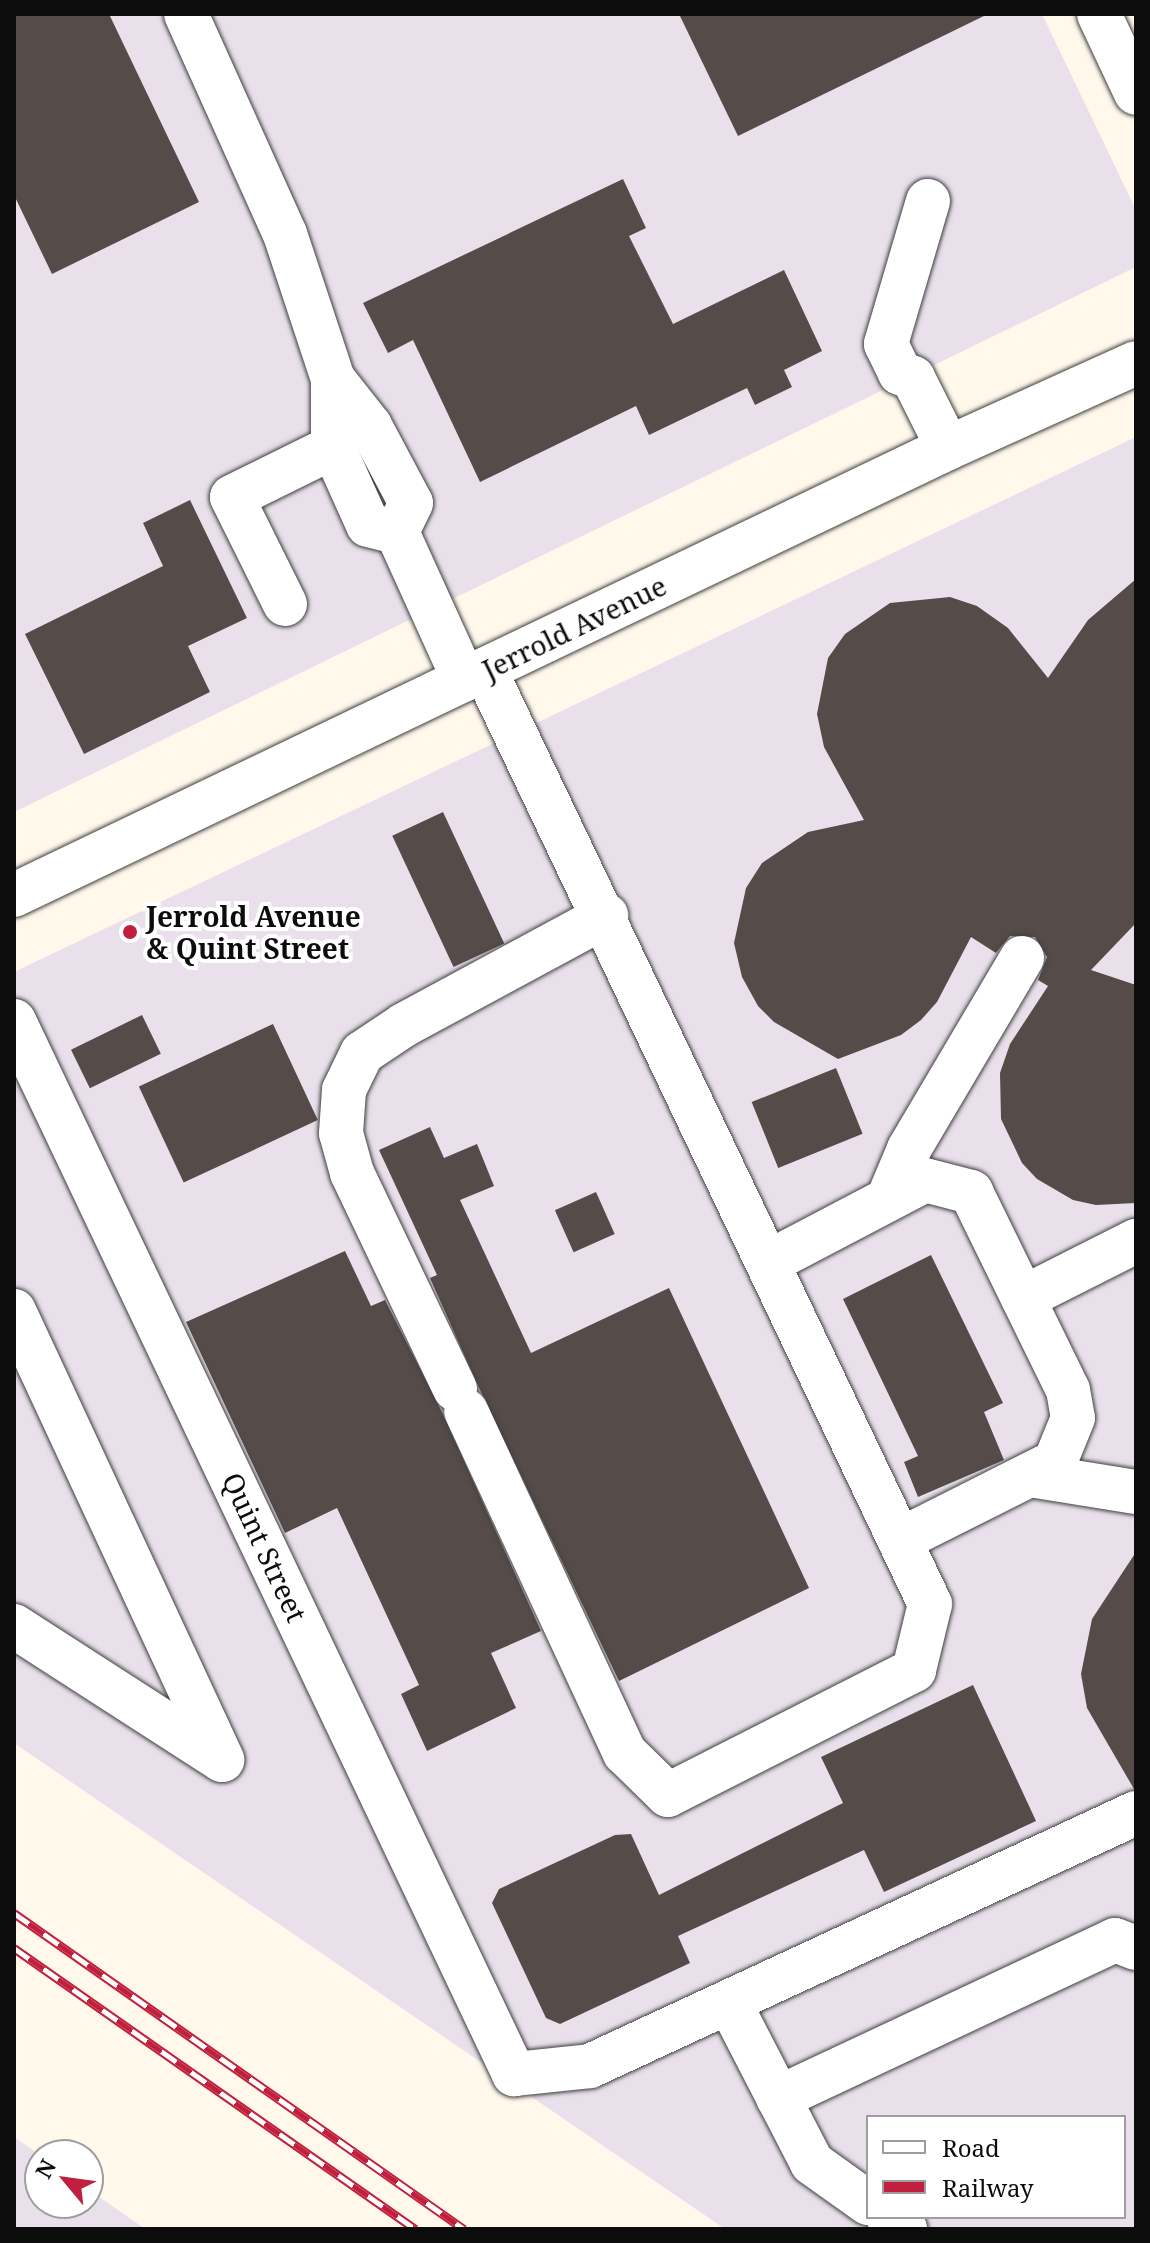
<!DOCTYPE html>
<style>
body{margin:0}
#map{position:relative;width:1150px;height:2243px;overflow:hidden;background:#fff8eb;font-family:"Noto Serif",serif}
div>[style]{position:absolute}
.industrial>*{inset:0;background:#e9e0ec}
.building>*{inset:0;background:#554b48;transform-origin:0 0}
.roads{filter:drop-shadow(0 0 2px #3f3f3f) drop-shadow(0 0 2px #3f3f3f)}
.minor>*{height:44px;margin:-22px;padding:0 22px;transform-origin:22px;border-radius:22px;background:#fff}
.rail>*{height:9px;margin-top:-4.5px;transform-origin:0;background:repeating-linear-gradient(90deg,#fff 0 18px,#c0203e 0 36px);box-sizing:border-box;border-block:2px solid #c0203e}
.dots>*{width:22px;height:22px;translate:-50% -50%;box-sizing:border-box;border:4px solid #fff;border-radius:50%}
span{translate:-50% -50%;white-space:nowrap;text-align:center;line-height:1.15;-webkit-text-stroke:8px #fff;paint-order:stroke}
.street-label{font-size:28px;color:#0c0c0c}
.poi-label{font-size:28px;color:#0c0c0c;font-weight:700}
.left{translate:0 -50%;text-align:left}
.frame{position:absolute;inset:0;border:16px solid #0c0c0c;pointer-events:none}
.legend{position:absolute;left:866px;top:2115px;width:260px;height:104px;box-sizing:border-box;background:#fff;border:2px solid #9e9e9e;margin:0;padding:10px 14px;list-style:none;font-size:24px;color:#0c0c0c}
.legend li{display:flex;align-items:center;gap:16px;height:40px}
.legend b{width:40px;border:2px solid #9e9e9e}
.north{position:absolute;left:24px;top:2139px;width:80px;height:80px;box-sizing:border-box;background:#fff;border:2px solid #9e9e9e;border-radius:50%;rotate:299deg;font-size:22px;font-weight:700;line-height:32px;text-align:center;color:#0c0c0c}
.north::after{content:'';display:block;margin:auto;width:28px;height:36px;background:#c0203e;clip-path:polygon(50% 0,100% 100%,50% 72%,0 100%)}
</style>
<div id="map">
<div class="industrial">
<i style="clip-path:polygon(14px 14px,1042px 14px,1136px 210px,1136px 267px,14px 812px)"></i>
<i style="clip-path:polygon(evenodd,1136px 437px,1136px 2229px,725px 2229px,14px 1743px,14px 972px,1136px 437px,868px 2117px,1124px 2117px,1124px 2217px,868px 2217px,868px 2117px)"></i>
<i style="clip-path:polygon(14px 2137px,40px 2155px,40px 2203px,88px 2203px,88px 2189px,145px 2229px,14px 2229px)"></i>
</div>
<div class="building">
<i style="clip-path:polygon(14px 14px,109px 14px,199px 202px,52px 274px,14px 195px)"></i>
<i style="clip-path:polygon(679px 14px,988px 14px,738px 136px)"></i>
<i style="clip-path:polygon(623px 179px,646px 228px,629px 236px,673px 324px,784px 270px,822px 351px,784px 370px,792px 387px,755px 405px,747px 388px,649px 435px,636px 406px,480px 482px,413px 340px,388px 353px,363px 303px)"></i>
<i style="clip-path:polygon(190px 500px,247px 618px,188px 646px,210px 692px,84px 754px,25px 634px,163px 566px,143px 523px)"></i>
<i style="clip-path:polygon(1136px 579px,1136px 923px,1091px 970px,1136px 985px,1136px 1203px,1096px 1205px,1073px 1200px,1037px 1179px,1022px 1163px,1001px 1119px,1000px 1073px,1010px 1044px,1048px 986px,1038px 980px,1047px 957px,1035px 937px,1010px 936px,996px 953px,971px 937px,937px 1002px,921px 1020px,901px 1035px,838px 1059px,774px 1022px,758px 1006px,742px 977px,734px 943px,746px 888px,762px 863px,808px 832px,864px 820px,824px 747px,817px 714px,828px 658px,845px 634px,890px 603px,950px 597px,977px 606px,1008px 628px,1048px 678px,1088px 620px)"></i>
<i style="left:443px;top:812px;width:145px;height:56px;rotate:65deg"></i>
<i style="left:142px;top:1015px;width:43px;height:79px;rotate:64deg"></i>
<i style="left:273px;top:1024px;width:106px;height:148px;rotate:65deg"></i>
<i style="left:836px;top:1068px;width:71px;height:91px;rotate:68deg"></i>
<i style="clip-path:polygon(430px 1127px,444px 1158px,477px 1144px,494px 1186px,460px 1200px,531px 1353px,669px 1288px,809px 1588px,619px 1681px,480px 1390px,430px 1278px,437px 1275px,379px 1150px)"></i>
<i style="left:596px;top:1192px;width:46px;height:45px;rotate:66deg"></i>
<i style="clip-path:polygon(345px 1251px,371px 1306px,385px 1300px,441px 1410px,541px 1631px,491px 1653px,516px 1708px,427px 1751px,401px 1694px,419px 1685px,337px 1508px,285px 1533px,186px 1322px)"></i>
<i style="clip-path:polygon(931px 1255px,1003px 1403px,984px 1412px,1004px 1460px,918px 1497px,904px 1462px,918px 1456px,843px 1299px)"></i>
<i style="clip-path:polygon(1136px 1552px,1136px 1788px,1134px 1789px,1087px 1708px,1081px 1674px,1092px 1619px)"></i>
<i style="clip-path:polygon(973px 1685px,1036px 1821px,884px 1892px,864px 1850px,678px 1936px,690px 1963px,560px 2024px,546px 2018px,492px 1903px,499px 1889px,615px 1835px,631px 1834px,659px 1895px,843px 1803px,821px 1757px)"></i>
</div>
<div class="roads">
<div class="minor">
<i style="left:186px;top:14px;width:241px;rotate:65.8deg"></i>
<i style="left:285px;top:234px;width:153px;rotate:71.7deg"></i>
<i style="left:333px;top:379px;width:68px;rotate:90deg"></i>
<i style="left:333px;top:447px;width:85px;rotate:65.8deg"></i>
<i style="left:368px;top:525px;width:30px;rotate:14deg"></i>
<i style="left:1099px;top:14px;width:87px;rotate:64.9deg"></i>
<i style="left:928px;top:201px;width:149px;rotate:106.4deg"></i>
<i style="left:886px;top:344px;width:32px;rotate:64deg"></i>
<i style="left:900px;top:373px;width:14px;rotate:21deg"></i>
<i style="left:913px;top:378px;width:78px;rotate:63.4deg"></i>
<i style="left:333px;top:379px;width:60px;rotate:51.8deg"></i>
<i style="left:370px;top:426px;width:87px;rotate:62deg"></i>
<i style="left:411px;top:503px;width:32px;rotate:116deg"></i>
<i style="left:397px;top:532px;width:162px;rotate:65.6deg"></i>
<i style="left:285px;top:604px;width:119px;rotate:-116.4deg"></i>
<i style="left:232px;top:497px;width:113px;rotate:-26.3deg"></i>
<i style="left:14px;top:895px;width:1035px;rotate:-25.58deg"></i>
<i style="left:948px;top:448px;width:206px;rotate:-24.3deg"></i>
<i style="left:14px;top:1021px;width:1166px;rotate:64.6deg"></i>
<i style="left:514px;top:2074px;width:76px;rotate:-6deg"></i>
<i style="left:590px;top:2066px;width:602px;rotate:-24.86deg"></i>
<i style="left:888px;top:1199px;width:54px;rotate:-67.2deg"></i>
<i style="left:909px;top:1149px;width:222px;rotate:-59.4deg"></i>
<i style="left:769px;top:1262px;width:176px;rotate:-27.7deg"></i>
<i style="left:925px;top:1180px;width:48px;rotate:14.6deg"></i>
<i style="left:971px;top:1192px;width:220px;rotate:63.9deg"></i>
<i style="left:1068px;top:1390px;width:28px;rotate:80deg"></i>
<i style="left:1073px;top:1418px;width:48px;rotate:112.2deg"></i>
<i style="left:1055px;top:1462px;width:174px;rotate:153.3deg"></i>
<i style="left:1023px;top:1298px;width:127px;rotate:-26.8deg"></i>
<i style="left:14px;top:1311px;width:495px;rotate:65.1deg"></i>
<i style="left:455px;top:1389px;width:239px;rotate:-115.5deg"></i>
<i style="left:352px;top:1173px;width:41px;rotate:-105.4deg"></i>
<i style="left:341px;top:1133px;width:43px;rotate:-86deg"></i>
<i style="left:344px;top:1090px;width:41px;rotate:-64.1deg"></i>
<i style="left:362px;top:1053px;width:50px;rotate:-33.7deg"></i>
<i style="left:404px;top:1025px;width:230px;rotate:-28.4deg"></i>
<i style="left:466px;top:1411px;width:377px;rotate:65.1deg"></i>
<i style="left:625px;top:1753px;width:60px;rotate:44.3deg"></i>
<i style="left:668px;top:1795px;width:276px;rotate:-26.9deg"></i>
<i style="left:914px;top:1670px;width:68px;rotate:-76.4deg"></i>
<i style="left:930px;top:1604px;width:1035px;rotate:-115.48deg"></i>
<i style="left:1030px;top:1475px;width:107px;rotate:9.1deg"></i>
<i style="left:14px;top:1626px;width:247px;rotate:32.8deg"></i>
<i style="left:729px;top:2002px;width:181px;rotate:62.7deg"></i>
<i style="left:812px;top:2163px;width:69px;rotate:35.5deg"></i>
<i style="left:778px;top:2098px;width:372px;rotate:-25.1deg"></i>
<i style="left:1115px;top:1940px;width:22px;rotate:21deg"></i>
<i style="left:888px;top:2217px;width:21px;rotate:35deg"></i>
</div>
</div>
<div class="rail">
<i style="left:14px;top:1913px;width:550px;rotate:35.08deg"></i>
<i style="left:14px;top:1948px;width:490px;rotate:35deg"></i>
</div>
<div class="dots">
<i style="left:130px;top:932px;background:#c0203e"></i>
</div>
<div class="street-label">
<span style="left:574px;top:627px;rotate:-26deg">Jerrold Avenue</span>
<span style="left:265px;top:1547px;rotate:65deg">Quint Street</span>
</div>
<div class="poi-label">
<span class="left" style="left:146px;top:932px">Jerrold Avenue<br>&amp; Quint Street</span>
</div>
<div class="frame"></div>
<ul class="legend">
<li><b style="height:10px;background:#fff"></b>Road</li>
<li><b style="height:10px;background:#c0203e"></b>Railway</li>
</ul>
<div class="north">N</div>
</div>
